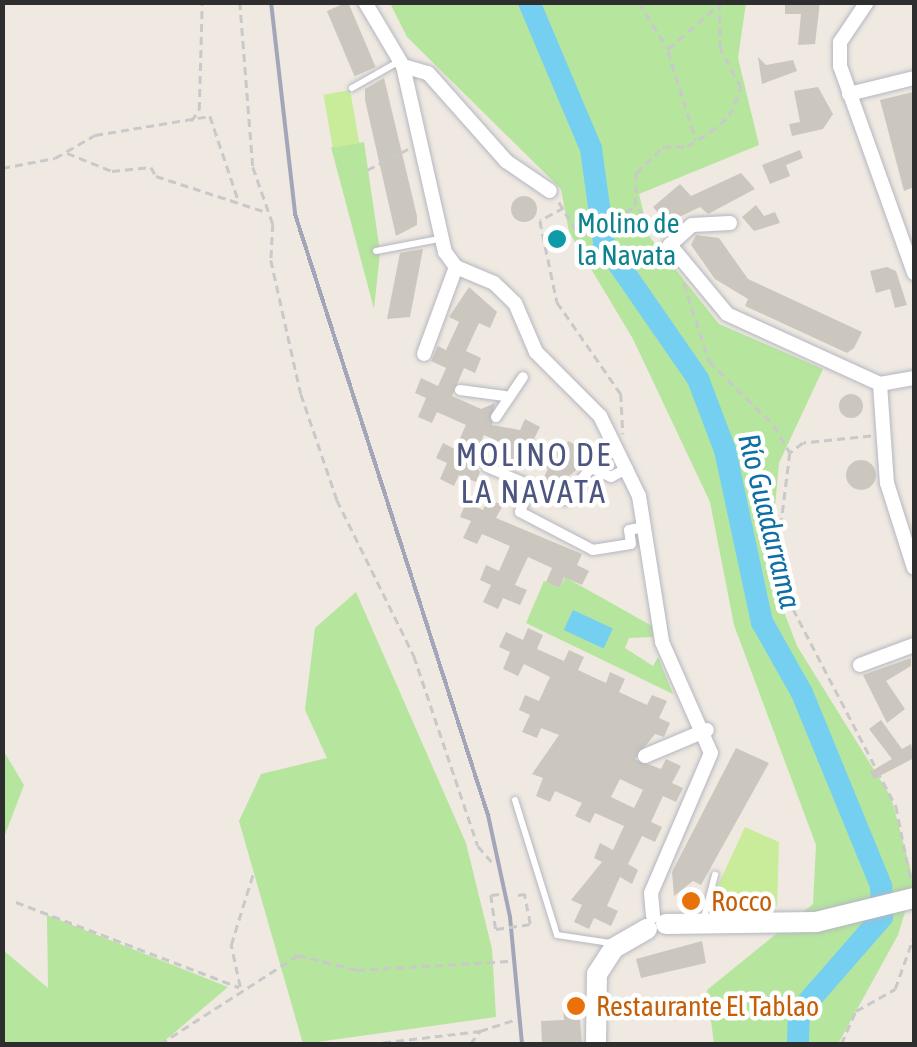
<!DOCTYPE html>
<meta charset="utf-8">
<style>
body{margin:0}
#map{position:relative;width:917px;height:1047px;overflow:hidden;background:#efe9e1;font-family:"Asap Condensed",sans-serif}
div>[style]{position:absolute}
.green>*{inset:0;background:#b6e59e}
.pitch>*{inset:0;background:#c9ec9a;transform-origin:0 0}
.water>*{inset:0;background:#75cff0;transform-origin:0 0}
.river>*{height:22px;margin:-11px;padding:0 11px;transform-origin:11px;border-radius:11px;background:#75cff0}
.building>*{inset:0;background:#cbc7bf;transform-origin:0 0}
.round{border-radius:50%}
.path>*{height:2.5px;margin-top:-1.25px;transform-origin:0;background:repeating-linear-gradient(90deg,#c9c9c9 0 8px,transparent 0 13px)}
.roads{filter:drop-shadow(0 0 2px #b4b7c1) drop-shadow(0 0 2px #b4b7c1)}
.service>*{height:6px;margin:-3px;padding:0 3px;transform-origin:3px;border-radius:3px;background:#fff}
.pedestrian>*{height:10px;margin:-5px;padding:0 5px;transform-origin:5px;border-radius:5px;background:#fff}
.minor>*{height:14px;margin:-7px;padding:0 7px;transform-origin:7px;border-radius:7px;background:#fff}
.secondary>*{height:20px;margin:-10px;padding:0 10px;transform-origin:10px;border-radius:10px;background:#fff}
.rail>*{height:4px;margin:-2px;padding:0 2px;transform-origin:2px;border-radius:2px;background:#a3a6b8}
.path-bridge>*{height:2.5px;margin-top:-1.25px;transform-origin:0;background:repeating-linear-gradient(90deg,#c9c9c9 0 8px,transparent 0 13px)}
.dots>*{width:28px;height:28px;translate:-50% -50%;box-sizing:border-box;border:5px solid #fff;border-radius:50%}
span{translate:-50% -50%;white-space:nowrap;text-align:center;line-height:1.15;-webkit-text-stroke:9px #fff;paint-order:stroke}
.culture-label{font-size:28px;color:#0d838f}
.left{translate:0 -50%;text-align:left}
.food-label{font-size:28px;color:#c56008}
.water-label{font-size:30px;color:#0d6fa3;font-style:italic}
.quarter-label{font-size:32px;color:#4d5680;letter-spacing:2.5px}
.frame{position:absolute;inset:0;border:5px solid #2e2e2e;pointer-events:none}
</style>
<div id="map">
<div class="green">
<i style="clip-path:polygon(390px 3px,746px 3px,738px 58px,759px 145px,639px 194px,649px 236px,719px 324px,823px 369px,779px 463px,769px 572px,797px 646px,891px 797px,914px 882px,898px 935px,838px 1044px,714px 1044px,707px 990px,813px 904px,816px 845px,734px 625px,710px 502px,633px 339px,569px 232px,561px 189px,407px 37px)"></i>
<i style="clip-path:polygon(364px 142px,380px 252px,374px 309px,331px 147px)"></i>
<i style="clip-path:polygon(565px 577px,652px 626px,653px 637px,629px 638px,625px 648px,653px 666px,658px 657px,673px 694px,526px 623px,544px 581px,560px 588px)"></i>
<i style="clip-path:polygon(356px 592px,466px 843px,492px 949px,496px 1017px,303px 1044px,239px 821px,261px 774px,327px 758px,305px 710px,315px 628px)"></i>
<i style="clip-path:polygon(3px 750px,24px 785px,3px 840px)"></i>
<i style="clip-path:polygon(47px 915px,228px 987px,161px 1044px,3px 1044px,3px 950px,48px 988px)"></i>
</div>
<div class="pitch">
<i style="left:350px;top:90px;width:54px;height:27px;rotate:80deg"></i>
<i style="clip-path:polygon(745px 827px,779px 842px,777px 906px,707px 909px)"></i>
</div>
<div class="water">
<i style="left:573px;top:610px;width:44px;height:22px;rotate:25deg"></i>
</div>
<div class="river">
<i style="left:529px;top:2px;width:160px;rotate:67.1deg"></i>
<i style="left:591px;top:149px;width:95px;rotate:82.1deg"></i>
<i style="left:604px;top:243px;width:165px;rotate:55.3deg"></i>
<i style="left:698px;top:379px;width:76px;rotate:69.2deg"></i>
<i style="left:725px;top:450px;width:176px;rotate:77.9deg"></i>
<i style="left:762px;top:622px;width:81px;rotate:60.6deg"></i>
<i style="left:802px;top:693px;width:209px;rotate:67.7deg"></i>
<i style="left:881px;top:886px;width:31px;rotate:88deg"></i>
<i style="left:882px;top:917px;width:126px;rotate:131.1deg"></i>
<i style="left:799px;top:1012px;width:32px;rotate:92deg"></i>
</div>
<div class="building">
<i style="left:348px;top:2px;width:71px;height:23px;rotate:67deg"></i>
<i style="clip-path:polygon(785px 2px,820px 2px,815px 44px,798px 45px,801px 14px,785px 14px)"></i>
<i style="clip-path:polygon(758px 57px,766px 65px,793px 60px,797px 71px,762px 84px)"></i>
<i style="clip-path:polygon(384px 78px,417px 216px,417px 225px,396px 236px,365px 100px,365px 89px)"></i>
<i style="clip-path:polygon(818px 87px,833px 114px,823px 129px,792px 136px,789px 124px,800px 122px,794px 91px)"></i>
<i style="clip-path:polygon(913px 92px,914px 187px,904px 191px,880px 100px)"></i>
<i style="clip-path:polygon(800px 150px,803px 158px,786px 165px,790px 176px,770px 184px,762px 165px)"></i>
<i style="clip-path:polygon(741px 173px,755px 189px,708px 214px,700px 207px,667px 223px,653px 207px,680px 184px,691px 196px)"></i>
<i class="round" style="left:511px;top:196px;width:26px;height:26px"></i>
<i style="clip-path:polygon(756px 205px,764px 216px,775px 212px,780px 223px,754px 231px,742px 217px)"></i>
<i style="clip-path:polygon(696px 235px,719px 238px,748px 279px,862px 332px,854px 348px,847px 353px,745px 306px,748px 299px,715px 279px,691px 245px)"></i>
<i style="clip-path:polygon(423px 249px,410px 317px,387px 319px,400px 253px)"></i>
<i style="clip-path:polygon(887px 267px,896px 271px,907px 305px,895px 308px,890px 289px,876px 293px,870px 271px)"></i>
<i style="clip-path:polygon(469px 287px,497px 312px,490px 328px,479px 323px,466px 351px,481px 358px,475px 373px,464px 368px,452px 396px,481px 409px,495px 403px,492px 425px,520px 430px,525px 419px,540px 427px,534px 439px,563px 452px,568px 441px,582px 448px,580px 467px,556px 487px,542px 481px,548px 469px,519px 455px,513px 466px,499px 459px,506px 445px,484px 435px,472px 463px,480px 472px,476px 482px,459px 475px,454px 486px,440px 479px,447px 463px,436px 458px,443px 443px,455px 449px,466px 425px,437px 412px,432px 423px,418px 417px,426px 398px,415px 393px,421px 378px,438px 386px,446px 368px,431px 361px,438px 346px,446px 350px,459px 322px,449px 317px)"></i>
<i class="round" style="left:839px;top:394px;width:24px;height:24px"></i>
<i class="round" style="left:846px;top:460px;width:30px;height:30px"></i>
<i style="clip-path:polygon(488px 499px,503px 505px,496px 518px,582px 554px,577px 565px,589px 571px,582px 585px,564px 577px,560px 588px,546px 582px,552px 568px,528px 557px,515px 585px,527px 590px,520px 605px,503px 598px,498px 609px,483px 602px,491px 585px,480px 580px,486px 565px,499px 571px,510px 546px,482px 534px,477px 544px,463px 538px,471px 521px,460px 517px,466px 502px,483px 510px)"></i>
<i style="clip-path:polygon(evenodd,528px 628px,543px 635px,537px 649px,564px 661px,569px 650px,584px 657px,578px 670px,606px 683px,610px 672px,625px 679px,619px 692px,647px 705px,652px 695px,667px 701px,659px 718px,670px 723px,664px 737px,655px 734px,635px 759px,661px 769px,666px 759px,681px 766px,672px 783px,683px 788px,676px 802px,663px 796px,651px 822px,662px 827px,655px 842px,642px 836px,628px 864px,638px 870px,632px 884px,620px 877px,607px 906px,618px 911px,611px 926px,594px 918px,589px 929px,574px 922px,582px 905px,571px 900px,602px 862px,594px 858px,600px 843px,613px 850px,624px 826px,595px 813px,590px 823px,575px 816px,582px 803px,555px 791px,550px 802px,536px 796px,543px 778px,532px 774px,559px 735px,541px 728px,537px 738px,522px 732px,530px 715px,519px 710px,525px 695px,539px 701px,550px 677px,524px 664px,518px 676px,503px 669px,510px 652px,499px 647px,506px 632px,523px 640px,528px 628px,620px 779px,643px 790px,634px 808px,611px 797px,620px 779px)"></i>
<i style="clip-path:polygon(911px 658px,911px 666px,886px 681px,905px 709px,887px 723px,863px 675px)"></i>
<i style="clip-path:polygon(881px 720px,902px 749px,911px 744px,914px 758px,874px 779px,870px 772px,892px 759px,869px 729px)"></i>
<i style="clip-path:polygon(736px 748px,769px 763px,701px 885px,693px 881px,674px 896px,672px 872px)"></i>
<i style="clip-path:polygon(702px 941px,706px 963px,641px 978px,636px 959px)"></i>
<i style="clip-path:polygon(579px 1007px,582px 1044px,542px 1044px,541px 1021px,564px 1020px,563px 1009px)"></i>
</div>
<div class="path">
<i style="left:240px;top:2px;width:166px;rotate:85.5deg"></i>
<i style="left:253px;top:167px;width:60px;rotate:70.7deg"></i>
<i style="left:273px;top:224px;width:36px;rotate:93deg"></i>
<i style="left:271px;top:260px;width:137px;rotate:77.4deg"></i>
<i style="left:301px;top:394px;width:112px;rotate:71.2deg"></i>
<i style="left:337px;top:500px;width:174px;rotate:63.7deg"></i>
<i style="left:414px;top:656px;width:200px;rotate:71.4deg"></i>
<i style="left:478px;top:846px;width:23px;rotate:49deg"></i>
<i style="left:639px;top:2px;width:55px;rotate:58.3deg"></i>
<i style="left:668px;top:49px;width:72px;rotate:-41deg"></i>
<i style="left:668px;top:51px;width:93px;rotate:72.5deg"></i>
<i style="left:191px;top:121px;width:14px;rotate:-54deg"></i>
<i style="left:199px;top:110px;width:108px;rotate:-88.4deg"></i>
<i style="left:67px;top:153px;width:48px;rotate:21.8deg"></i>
<i style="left:112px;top:171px;width:39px;rotate:-6deg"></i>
<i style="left:151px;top:167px;width:10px;rotate:61deg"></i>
<i style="left:156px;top:176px;width:116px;rotate:18.1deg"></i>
<i style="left:2px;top:168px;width:54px;rotate:-10.7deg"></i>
<i style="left:55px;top:158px;width:46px;rotate:-29.9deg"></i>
<i style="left:95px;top:135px;width:117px;rotate:-9.4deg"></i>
<i style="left:210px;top:116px;width:91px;rotate:71.4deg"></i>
<i style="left:367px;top:170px;width:46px;rotate:-27.1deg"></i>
<i style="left:559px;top:202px;width:41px;rotate:59deg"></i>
<i style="left:580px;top:237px;width:62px;rotate:-29.1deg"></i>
<i style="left:564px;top:208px;width:27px;rotate:152deg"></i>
<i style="left:540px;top:221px;width:83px;rotate:78.1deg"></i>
<i style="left:557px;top:302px;width:112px;rotate:55.2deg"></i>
<i style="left:621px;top:394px;width:40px;rotate:87.1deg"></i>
<i style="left:661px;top:234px;width:38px;rotate:-133deg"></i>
<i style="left:635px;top:206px;width:33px;rotate:-88deg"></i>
<i style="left:636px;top:173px;width:37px;rotate:-44deg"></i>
<i style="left:663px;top:147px;width:24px;rotate:-2deg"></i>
<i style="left:687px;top:146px;width:27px;rotate:-31deg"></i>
<i style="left:710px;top:132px;width:25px;rotate:-40deg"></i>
<i style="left:729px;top:116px;width:30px;rotate:-67deg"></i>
<i style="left:741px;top:88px;width:44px;rotate:-118.3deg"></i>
<i style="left:720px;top:49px;width:47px;rotate:-91.2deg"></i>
<i style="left:684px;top:283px;width:82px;rotate:72.2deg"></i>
<i style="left:709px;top:361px;width:91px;rotate:44.6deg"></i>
<i style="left:774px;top:425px;width:32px;rotate:60deg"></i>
<i style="left:871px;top:436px;width:68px;rotate:174.1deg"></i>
<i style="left:803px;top:443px;width:16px;rotate:142deg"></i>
<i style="left:790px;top:453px;width:122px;rotate:97.1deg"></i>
<i style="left:775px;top:574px;width:262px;rotate:62.5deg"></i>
<i style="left:896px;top:806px;width:76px;rotate:78.7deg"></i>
<i style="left:491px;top:895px;width:9px;rotate:-6deg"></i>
<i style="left:518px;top:895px;width:6px;rotate:-9deg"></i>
<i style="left:16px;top:902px;width:239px;rotate:20.9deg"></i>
<i style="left:240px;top:987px;width:43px;rotate:-102.1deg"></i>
<i style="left:231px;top:945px;width:74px;rotate:-72.8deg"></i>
<i style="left:160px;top:1044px;width:164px;rotate:-32.8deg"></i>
<i style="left:298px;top:955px;width:61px;rotate:14.3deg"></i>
<i style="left:357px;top:970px;width:152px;rotate:-3.4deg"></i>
<i style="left:370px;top:1044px;width:111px;rotate:-6.7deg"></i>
<i style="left:470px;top:1044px;width:16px;rotate:-52deg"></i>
<i style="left:480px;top:1031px;width:36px;rotate:-18deg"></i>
<i style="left:841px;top:1044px;width:36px;rotate:-66deg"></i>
<i style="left:856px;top:1011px;width:45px;rotate:-29.4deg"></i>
<i style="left:895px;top:989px;width:56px;rotate:-70.3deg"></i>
</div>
<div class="roads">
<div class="service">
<i style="left:352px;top:88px;width:53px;rotate:-29.5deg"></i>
<i style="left:376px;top:251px;width:64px;rotate:-10.8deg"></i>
<i style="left:515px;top:800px;width:141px;rotate:72.7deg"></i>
<i style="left:557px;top:935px;width:54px;rotate:8.6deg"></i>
<i style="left:703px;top:921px;width:48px;rotate:-75.4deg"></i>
</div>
<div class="pedestrian">
<i style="left:460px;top:390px;width:45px;rotate:7.6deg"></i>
<i style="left:496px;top:417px;width:48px;rotate:-56deg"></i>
<i style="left:487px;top:467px;width:85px;rotate:22.9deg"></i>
<i style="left:565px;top:500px;width:41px;rotate:-50.9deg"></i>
<i style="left:591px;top:468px;width:22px;rotate:24deg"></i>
<i style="left:611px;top:477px;width:19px;rotate:-28deg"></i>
<i style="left:530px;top:486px;width:28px;rotate:111deg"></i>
<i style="left:520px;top:512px;width:82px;rotate:27.5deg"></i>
<i style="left:593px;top:550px;width:38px;rotate:-9deg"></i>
<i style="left:631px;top:544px;width:14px;rotate:-98deg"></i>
<i style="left:629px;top:530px;width:15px;rotate:-11deg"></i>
</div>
<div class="minor">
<i style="left:365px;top:2px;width:74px;rotate:59.3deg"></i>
<i style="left:403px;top:66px;width:191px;rotate:77.3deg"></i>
<i style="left:445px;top:252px;width:19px;rotate:54deg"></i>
<i style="left:456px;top:267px;width:41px;rotate:22.8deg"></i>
<i style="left:494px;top:283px;width:29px;rotate:44deg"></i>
<i style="left:515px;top:303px;width:53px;rotate:66.8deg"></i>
<i style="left:536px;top:352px;width:91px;rotate:45deg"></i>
<i style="left:600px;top:416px;width:89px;rotate:64deg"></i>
<i style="left:639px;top:496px;width:148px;rotate:81deg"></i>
<i style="left:662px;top:642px;width:121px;rotate:66.2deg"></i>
<i style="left:711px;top:753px;width:152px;rotate:113.2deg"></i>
<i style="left:651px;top:893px;width:23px;rotate:85deg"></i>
<i style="left:867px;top:2px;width:48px;rotate:124deg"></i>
<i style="left:840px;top:42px;width:24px;rotate:90deg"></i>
<i style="left:840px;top:66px;width:220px;rotate:70.3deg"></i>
<i style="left:403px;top:66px;width:26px;rotate:16deg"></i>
<i style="left:428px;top:73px;width:118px;rotate:48.4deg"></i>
<i style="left:506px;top:161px;width:53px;rotate:34.3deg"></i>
<i style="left:849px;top:94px;width:67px;rotate:-13.8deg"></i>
<i style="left:730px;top:223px;width:38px;rotate:177deg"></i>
<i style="left:692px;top:225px;width:30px;rotate:138deg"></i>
<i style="left:670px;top:245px;width:89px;rotate:50.4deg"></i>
<i style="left:727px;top:314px;width:168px;rotate:24.6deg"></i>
<i style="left:880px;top:384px;width:35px;rotate:-10deg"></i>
<i style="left:424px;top:354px;width:93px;rotate:-69.8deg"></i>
<i style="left:880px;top:384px;width:99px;rotate:86deg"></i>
<i style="left:887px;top:483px;width:89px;rotate:72.4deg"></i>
<i style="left:860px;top:665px;width:58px;rotate:-20.3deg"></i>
<i style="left:645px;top:756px;width:67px;rotate:-22.8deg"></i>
</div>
<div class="secondary">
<i style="left:666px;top:924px;width:150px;rotate:-0.8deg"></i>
<i style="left:816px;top:922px;width:101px;rotate:-13.8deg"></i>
<i style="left:596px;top:1044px;width:70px;rotate:-89.2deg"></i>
<i style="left:597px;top:974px;width:31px;rotate:-57deg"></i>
<i style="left:614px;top:948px;width:38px;rotate:-30deg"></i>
</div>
</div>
<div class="rail">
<i style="left:271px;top:2px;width:213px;rotate:83.5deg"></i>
<i style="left:295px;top:214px;width:631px;rotate:72.2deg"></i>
<i style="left:488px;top:815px;width:104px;rotate:77.8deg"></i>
<i style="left:510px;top:917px;width:128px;rotate:84.6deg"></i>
</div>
<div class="path-bridge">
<i style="left:491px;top:895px;width:34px;rotate:82deg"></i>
<i style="left:496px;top:929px;width:34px;rotate:-8deg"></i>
<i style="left:530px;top:924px;width:31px;rotate:-101deg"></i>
</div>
<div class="dots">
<i style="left:557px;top:239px;background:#0f9aa8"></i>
<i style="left:691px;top:901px;background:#e8710a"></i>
<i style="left:576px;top:1006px;background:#e8710a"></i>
</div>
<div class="culture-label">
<span class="left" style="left:577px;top:239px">Molino de<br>la Navata</span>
</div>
<div class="food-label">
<span class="left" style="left:711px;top:901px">Rocco</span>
<span class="left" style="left:596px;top:1006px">Restaurante El Tablao</span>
</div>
<div class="water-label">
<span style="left:770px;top:521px;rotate:76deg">Río Guadarrama</span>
</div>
<div class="quarter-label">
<span style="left:534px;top:474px">MOLINO DE<br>LA NAVATA</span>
</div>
<div class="frame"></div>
</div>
